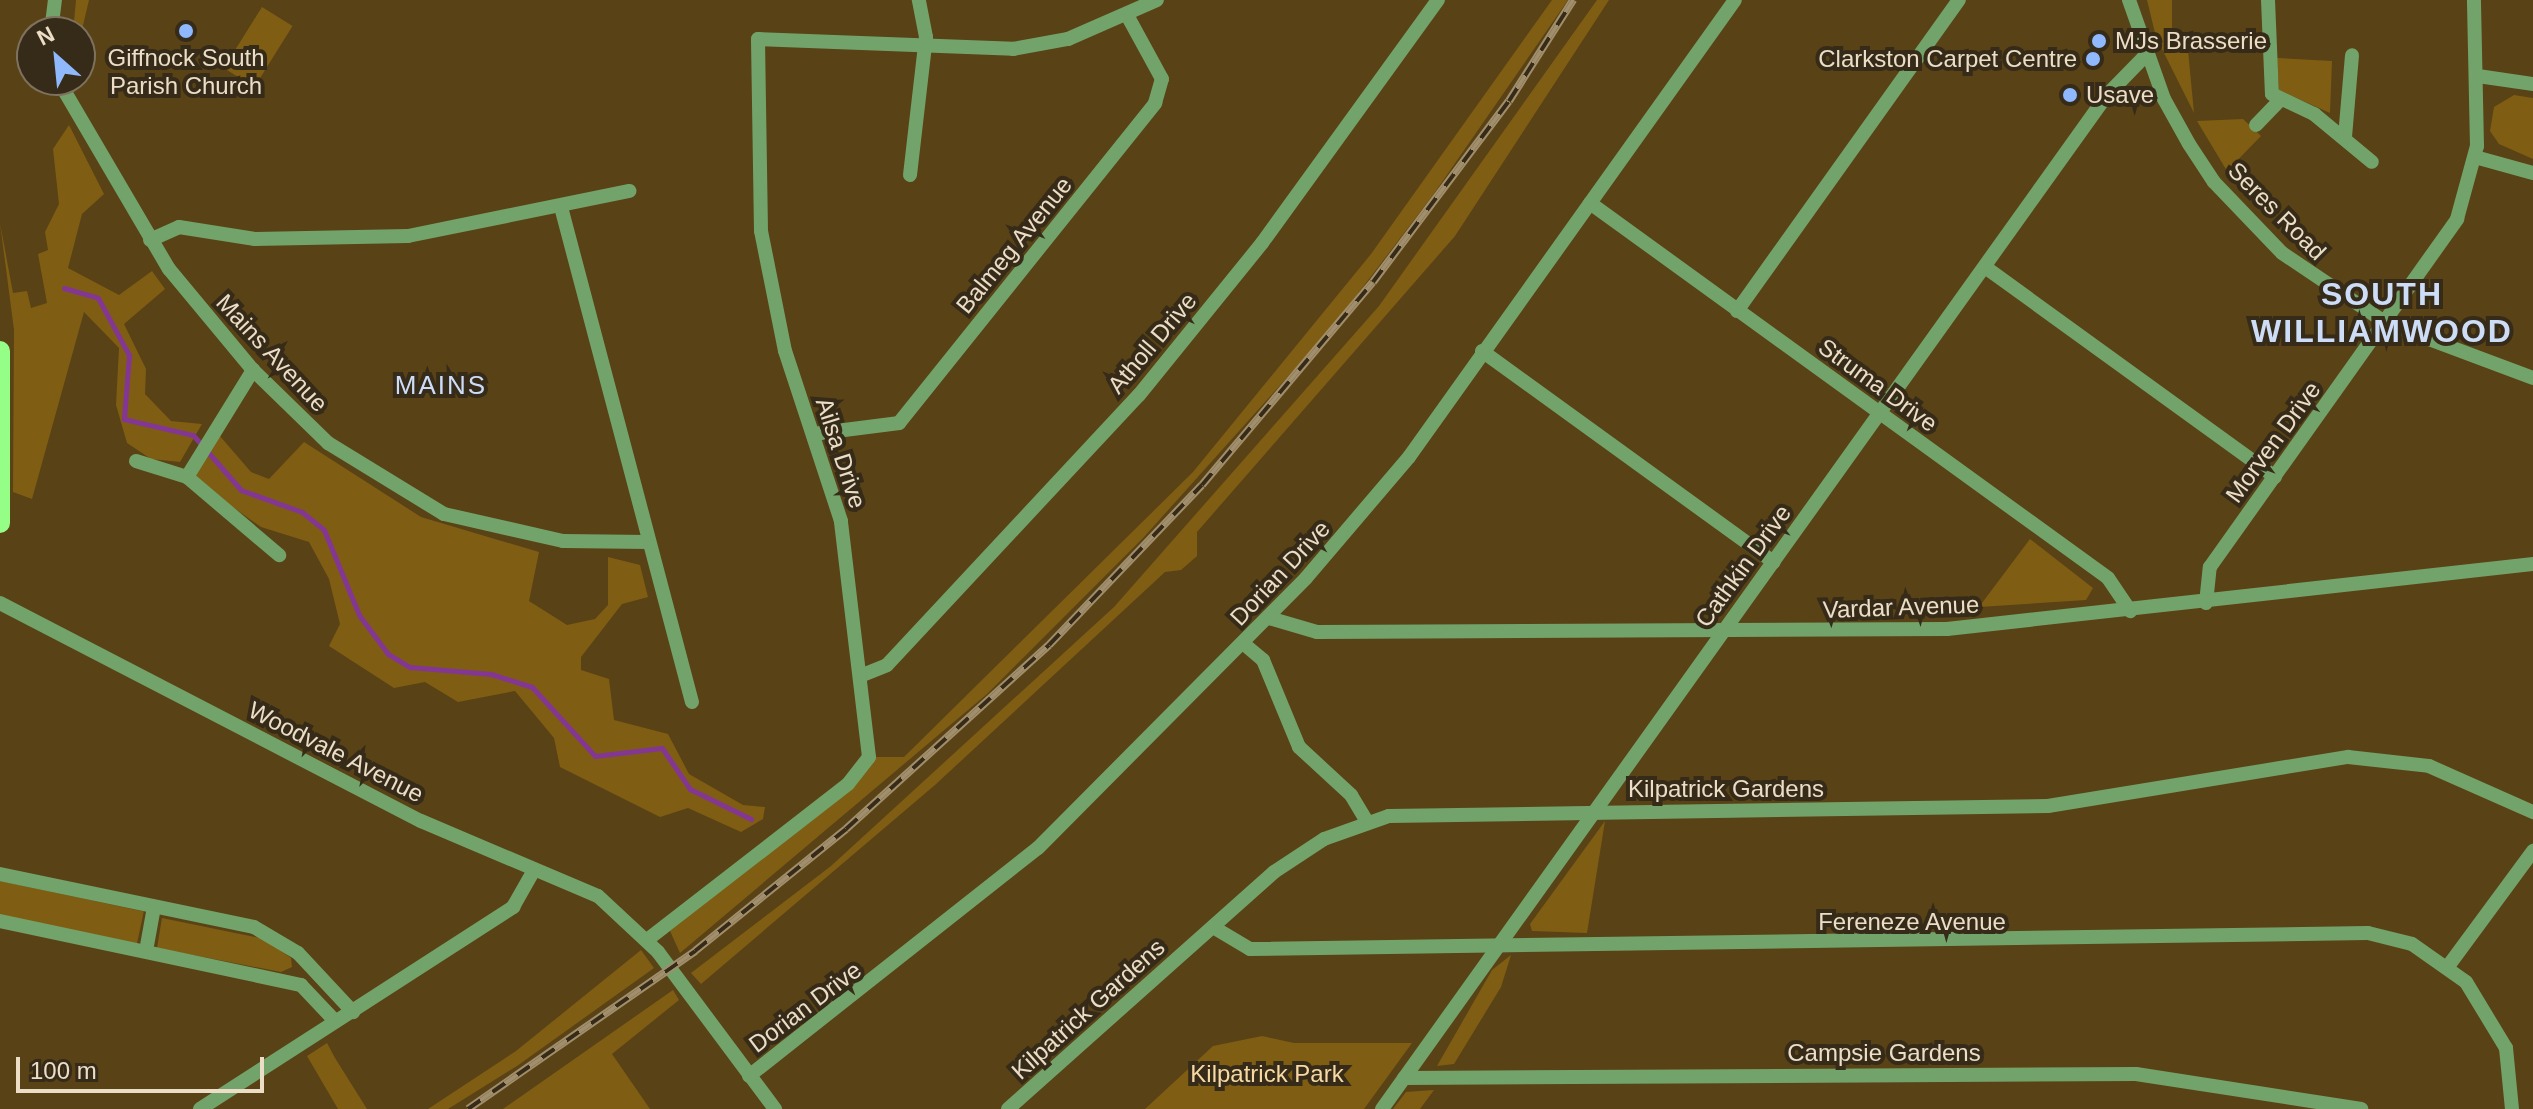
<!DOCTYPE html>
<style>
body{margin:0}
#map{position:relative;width:2533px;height:1109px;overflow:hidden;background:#594215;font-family:Arial,sans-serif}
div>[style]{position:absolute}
.green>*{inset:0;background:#7f5d13;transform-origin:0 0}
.stream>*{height:5px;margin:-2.5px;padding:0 2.5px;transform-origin:2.5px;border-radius:2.5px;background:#843792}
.minor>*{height:14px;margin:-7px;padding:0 7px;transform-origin:7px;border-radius:7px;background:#72a36a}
.major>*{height:20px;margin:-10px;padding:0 10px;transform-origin:10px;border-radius:10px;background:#95fe87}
.rail>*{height:8px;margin-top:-4px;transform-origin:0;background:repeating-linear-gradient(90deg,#352b18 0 15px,#a18e6c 0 30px);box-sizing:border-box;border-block:2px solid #a18e6c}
.dots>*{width:22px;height:22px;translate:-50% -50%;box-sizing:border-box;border:4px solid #352b18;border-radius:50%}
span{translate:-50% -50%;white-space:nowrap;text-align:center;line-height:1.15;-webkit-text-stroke:8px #352b18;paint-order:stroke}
.poi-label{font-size:24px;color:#ebddc6}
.left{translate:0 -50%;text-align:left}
.right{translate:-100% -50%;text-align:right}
.street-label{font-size:24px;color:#ebddc6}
.park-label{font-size:24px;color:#f7d9a4}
.neighbourhood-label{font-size:26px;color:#cdddf7;letter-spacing:2px}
.district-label{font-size:32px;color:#cdddf7;font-weight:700;letter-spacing:2px}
.north{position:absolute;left:16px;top:16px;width:80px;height:80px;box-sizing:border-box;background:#352b18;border:2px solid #7e725e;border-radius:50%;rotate:333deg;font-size:22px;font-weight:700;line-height:32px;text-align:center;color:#ebddc6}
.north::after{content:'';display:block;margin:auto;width:28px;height:36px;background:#90b8fd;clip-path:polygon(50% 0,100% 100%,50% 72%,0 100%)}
.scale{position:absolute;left:16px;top:1057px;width:248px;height:36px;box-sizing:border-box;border:4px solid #ebddc6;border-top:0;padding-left:10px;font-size:24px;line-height:28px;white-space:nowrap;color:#ebddc6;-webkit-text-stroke:6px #352b18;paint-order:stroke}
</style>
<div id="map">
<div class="green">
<i style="clip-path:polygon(76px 0,89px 0,80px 38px,73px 32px)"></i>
<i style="clip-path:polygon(1552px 0,1568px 0,1433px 195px,1334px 325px,1144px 537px,987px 694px,680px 953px,670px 931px,858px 780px,874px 757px,904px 757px,1193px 472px,1371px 254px)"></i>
<i style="clip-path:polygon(1597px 0,1609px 0,1455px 236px,1197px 532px,1197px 556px,1181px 570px,1165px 572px,935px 785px,701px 984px,691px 973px,831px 866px,1114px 607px,1379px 306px)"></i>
<i style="clip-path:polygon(2147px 0,2172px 0,2172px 49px,2188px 50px,2194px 113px,2156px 37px)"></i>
<i style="left:262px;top:7px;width:36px;height:72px;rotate:32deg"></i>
<i style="clip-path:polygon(2277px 58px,2332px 61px,2330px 113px,2279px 90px)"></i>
<i style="clip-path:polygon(2514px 95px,2533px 98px,2533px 159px,2499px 144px,2490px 131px,2494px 107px)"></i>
<i style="clip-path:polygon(2243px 119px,2261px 136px,2227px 171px,2197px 121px)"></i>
<i style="clip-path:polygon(69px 125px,104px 194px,82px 214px,68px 268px,119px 295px,152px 271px,165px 289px,124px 324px,146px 369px,145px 394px,171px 421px,202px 424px,180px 462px,151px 459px,127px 443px,116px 405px,119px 348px,84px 312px,32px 499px,13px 492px,14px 330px,0 223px,13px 293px,27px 291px,31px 308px,47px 303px,38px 254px,48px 250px,45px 232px,59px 204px,53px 149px)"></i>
<i style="clip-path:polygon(219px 435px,251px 472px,269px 479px,304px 442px,421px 517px,539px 552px,529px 601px,567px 625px,595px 619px,608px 605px,608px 557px,640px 565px,648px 597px,622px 604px,581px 657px,581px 670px,609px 679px,614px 720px,668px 734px,689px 774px,743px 805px,765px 807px,763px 819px,741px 832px,688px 808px,660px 817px,560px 767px,554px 738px,515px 691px,458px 702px,425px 682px,394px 688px,329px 646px,340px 624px,329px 579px,309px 542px,261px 527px,193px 479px)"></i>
<i style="clip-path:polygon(2030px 539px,2093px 588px,2086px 600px,1979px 607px)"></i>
<i style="clip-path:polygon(1605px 821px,1587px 933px,1532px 931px,1530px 924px)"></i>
<i style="left:0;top:881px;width:147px;height:34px;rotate:12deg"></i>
<i style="clip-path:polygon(162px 918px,265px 939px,291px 958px,292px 967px,281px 972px,157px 948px)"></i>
<i style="clip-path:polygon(641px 950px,654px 968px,517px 1066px,448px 1109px,428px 1109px,516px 1051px)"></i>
<i style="clip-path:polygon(1511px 955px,1501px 987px,1454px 1064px,1437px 1066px,1492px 970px)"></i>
<i style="clip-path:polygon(673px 990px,679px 1000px,612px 1054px,650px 1109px,503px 1109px)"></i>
<i style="clip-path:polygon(1262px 1036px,1294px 1043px,1412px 1043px,1364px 1109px,1145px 1109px,1213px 1046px)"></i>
<i style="clip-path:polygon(327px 1043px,335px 1058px,367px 1109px,338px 1109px,307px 1056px)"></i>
<i style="clip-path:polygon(1434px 1090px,1420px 1109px,1393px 1109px,1406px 1092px)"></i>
</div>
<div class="stream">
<i style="left:64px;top:288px;width:35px;rotate:16deg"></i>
<i style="left:98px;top:298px;width:65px;rotate:61.5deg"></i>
<i style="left:129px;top:355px;width:64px;rotate:94.5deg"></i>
<i style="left:124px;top:419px;width:71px;rotate:13.1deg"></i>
<i style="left:193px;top:435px;width:73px;rotate:48.9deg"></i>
<i style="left:241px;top:490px;width:65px;rotate:19.8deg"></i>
<i style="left:302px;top:512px;width:28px;rotate:39deg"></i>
<i style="left:324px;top:530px;width:92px;rotate:67.6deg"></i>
<i style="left:359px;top:615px;width:49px;rotate:53.4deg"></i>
<i style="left:388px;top:654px;width:26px;rotate:31deg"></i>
<i style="left:410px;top:667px;width:81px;rotate:4.9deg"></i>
<i style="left:491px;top:674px;width:43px;rotate:17.6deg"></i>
<i style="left:532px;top:687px;width:93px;rotate:47.6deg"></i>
<i style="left:595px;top:756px;width:67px;rotate:-6.8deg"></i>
<i style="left:662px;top:748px;width:50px;rotate:55.7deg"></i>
<i style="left:690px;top:789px;width:68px;rotate:26.2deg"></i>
</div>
<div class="minor">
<i style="left:2129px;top:0;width:105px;rotate:70.5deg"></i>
<i style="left:2164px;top:99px;width:51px;rotate:60.9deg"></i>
<i style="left:2189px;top:144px;width:45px;rotate:56.7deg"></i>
<i style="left:2214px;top:182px;width:98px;rotate:46.2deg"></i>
<i style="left:2282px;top:253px;width:125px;rotate:33.9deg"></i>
<i style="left:2386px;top:323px;width:157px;rotate:20.5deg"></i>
<i style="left:2268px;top:0;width:94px;rotate:87.6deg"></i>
<i style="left:2272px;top:94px;width:47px;rotate:25.5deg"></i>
<i style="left:2314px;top:114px;width:75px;rotate:39.6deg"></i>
<i style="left:51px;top:32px;width:32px;rotate:-83deg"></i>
<i style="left:2478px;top:76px;width:56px;rotate:8.3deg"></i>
<i style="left:58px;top:80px;width:219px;rotate:59.6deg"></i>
<i style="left:169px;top:269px;width:131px;rotate:50.3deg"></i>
<i style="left:253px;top:370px;width:105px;rotate:44.2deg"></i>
<i style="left:328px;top:443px;width:136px;rotate:31.5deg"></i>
<i style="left:444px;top:514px;width:122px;rotate:12.8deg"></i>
<i style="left:563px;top:541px;width:85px;rotate:0.7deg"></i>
<i style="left:2256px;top:125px;width:33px;rotate:-46deg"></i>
<i style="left:2345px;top:137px;width:82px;rotate:-85.1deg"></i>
<i style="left:2475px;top:157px;width:60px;rotate:15.4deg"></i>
<i style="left:910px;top:175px;width:139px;rotate:-83.4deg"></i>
<i style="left:926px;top:37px;width:38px;rotate:-101deg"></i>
<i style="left:1590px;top:203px;width:639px;rotate:35.9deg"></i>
<i style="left:2108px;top:578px;width:40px;rotate:56deg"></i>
<i style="left:561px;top:207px;width:512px;rotate:75.18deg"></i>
<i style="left:150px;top:240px;width:32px;rotate:-24deg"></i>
<i style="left:179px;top:227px;width:77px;rotate:9deg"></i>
<i style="left:255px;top:239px;width:153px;rotate:-1.1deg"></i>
<i style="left:408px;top:236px;width:226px;rotate:-11.5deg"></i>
<i style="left:1985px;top:267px;width:358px;rotate:35.9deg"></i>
<i style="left:1737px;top:311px;width:382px;rotate:-54.5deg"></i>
<i style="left:1482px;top:351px;width:360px;rotate:35.9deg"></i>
<i style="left:813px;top:434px;width:87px;rotate:-7.3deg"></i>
<i style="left:899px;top:423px;width:410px;rotate:-51.3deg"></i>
<i style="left:1155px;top:103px;width:25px;rotate:-74deg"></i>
<i style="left:1162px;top:79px;width:73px;rotate:-118.7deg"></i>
<i style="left:136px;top:461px;width:53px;rotate:17.4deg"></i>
<i style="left:187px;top:477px;width:121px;rotate:40.3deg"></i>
<i style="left:187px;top:477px;width:126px;rotate:-58.3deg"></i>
<i style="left:0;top:603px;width:474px;rotate:27.4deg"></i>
<i style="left:421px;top:821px;width:192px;rotate:23deg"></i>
<i style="left:598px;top:896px;width:82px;rotate:43deg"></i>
<i style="left:658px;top:952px;width:196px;rotate:53.3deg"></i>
<i style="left:2206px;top:603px;width:36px;rotate:-84deg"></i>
<i style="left:2210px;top:567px;width:427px;rotate:-54.6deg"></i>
<i style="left:2457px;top:219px;width:76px;rotate:-74.7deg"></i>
<i style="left:2477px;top:146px;width:146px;rotate:-91.2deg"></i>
<i style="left:1269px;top:618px;width:50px;rotate:16.3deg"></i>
<i style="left:1317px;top:632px;width:630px;rotate:-0.27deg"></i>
<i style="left:1947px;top:629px;width:590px;rotate:-6.33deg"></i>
<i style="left:1244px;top:644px;width:25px;rotate:40deg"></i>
<i style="left:1263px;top:660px;width:94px;rotate:67.5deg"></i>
<i style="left:1299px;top:747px;width:71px;rotate:42.7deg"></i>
<i style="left:1351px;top:795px;width:31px;rotate:59deg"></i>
<i style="left:860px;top:676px;width:29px;rotate:-22deg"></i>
<i style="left:887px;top:665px;width:369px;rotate:-47deg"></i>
<i style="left:1139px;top:395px;width:196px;rotate:-51deg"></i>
<i style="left:1262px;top:243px;width:300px;rotate:-54.1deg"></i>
<i style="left:0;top:874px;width:259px;rotate:11.8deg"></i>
<i style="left:254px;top:927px;width:51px;rotate:30.6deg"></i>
<i style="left:298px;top:953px;width:81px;rotate:47deg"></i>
<i style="left:0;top:921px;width:308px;rotate:12deg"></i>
<i style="left:301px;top:985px;width:50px;rotate:46.6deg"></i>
<i style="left:1213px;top:927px;width:43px;rotate:30.7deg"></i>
<i style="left:1250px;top:949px;width:1118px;rotate:-0.82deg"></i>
<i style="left:2368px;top:933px;width:45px;rotate:14deg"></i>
<i style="left:2412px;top:944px;width:66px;rotate:35.1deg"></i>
<i style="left:2466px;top:982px;width:77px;rotate:58.8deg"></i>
<i style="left:2506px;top:1048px;width:61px;rotate:84.4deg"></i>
<i style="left:647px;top:940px;width:254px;rotate:-37.8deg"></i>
<i style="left:848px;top:784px;width:34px;rotate:-52deg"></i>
<i style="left:869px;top:757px;width:238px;rotate:-96.8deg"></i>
<i style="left:841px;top:521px;width:179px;rotate:-108.2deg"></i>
<i style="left:785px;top:351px;width:122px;rotate:-101.3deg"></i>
<i style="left:761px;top:231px;width:192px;rotate:-90.9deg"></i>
<i style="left:758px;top:39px;width:255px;rotate:2.2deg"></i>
<i style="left:1013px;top:49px;width:56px;rotate:-10.3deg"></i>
<i style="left:1068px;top:39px;width:97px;rotate:-23.7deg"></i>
<i style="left:146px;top:951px;width:45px;rotate:-79.7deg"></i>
<i style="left:2449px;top:965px;width:142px;rotate:-53.6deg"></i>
<i style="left:749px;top:1076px;width:368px;rotate:-38.3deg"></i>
<i style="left:1038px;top:848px;width:380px;rotate:-45.2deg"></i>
<i style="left:1306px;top:578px;width:159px;rotate:-49.6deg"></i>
<i style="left:1409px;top:457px;width:561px;rotate:-54.5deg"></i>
<i style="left:1404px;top:1078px;width:732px;rotate:-0.31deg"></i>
<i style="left:2136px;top:1074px;width:228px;rotate:8.8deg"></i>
<i style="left:200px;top:1109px;width:373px;rotate:-32.8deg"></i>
<i style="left:513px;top:907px;width:43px;rotate:-60.4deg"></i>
<i style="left:1008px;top:1109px;width:356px;rotate:-41.7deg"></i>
<i style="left:1274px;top:872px;width:60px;rotate:-33.4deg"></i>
<i style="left:1324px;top:839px;width:69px;rotate:-19.5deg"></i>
<i style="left:1389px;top:816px;width:659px;rotate:-0.87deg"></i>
<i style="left:2048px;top:806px;width:304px;rotate:-9.3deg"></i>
<i style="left:2348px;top:757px;width:81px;rotate:6.3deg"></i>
<i style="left:2429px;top:766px;width:114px;rotate:23.9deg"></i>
<i style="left:1382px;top:1109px;width:1247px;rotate:-54.44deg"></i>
<i style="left:2107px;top:95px;width:56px;rotate:-45.7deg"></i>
</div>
<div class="major">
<i style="left:0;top:351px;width:172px;rotate:90deg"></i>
</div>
<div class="rail">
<i style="left:468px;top:1109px;width:277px;rotate:-34.8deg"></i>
<i style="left:695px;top:951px;width:194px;rotate:-38.9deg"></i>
<i style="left:846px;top:829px;width:274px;rotate:-42.2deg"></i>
<i style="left:1049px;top:645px;width:221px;rotate:-46.3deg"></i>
<i style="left:1202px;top:485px;width:265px;rotate:-49.9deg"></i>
<i style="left:1373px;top:282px;width:226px;rotate:-53.1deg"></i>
<i style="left:1509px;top:101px;width:120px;rotate:-57.6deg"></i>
</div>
<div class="dots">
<i style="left:186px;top:31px;background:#90b8fd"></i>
<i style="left:2099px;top:41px;background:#90b8fd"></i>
<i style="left:2093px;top:59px;background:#90b8fd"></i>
<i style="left:2070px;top:95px;background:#90b8fd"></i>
</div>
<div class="poi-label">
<span class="left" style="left:2115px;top:41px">MJs Brasserie</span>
<span style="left:186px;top:72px">Giffnock South<br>Parish Church</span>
<span class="right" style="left:2077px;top:59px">Clarkston Carpet Centre</span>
<span class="left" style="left:2086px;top:95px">Usave</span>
</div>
<div class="street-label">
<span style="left:2277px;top:211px;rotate:45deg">Seres Road</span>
<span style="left:1014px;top:245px;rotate:-51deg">Balmeg Avenue</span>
<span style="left:1152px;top:343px;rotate:-50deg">Atholl Drive</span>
<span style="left:272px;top:353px;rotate:47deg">Mains Avenue</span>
<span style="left:1878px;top:385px;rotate:36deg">Struma Drive</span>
<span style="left:2273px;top:442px;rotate:-54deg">Morven Drive</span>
<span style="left:841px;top:453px;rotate:72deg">Ailsa Drive</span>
<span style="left:1743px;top:566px;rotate:-54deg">Cathkin Drive</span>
<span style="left:1280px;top:573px;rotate:-47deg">Dorian Drive</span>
<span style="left:1901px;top:607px;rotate:-2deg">Vardar Avenue</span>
<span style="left:336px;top:752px;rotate:27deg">Woodvale Avenue</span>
<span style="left:1726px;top:789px">Kilpatrick Gardens</span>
<span style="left:1912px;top:922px">Fereneze Avenue</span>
<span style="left:805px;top:1007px;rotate:-37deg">Dorian Drive</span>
<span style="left:1088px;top:1009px;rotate:-42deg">Kilpatrick Gardens</span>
<span style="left:1884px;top:1053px">Campsie Gardens</span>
</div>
<div class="park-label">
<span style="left:1267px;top:1074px">Kilpatrick Park</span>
</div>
<div class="neighbourhood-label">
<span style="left:441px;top:386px">MAINS</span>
</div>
<div class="district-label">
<span style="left:2382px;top:313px">SOUTH<br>WILLIAMWOOD</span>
</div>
<div class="north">N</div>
<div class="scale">100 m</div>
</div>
